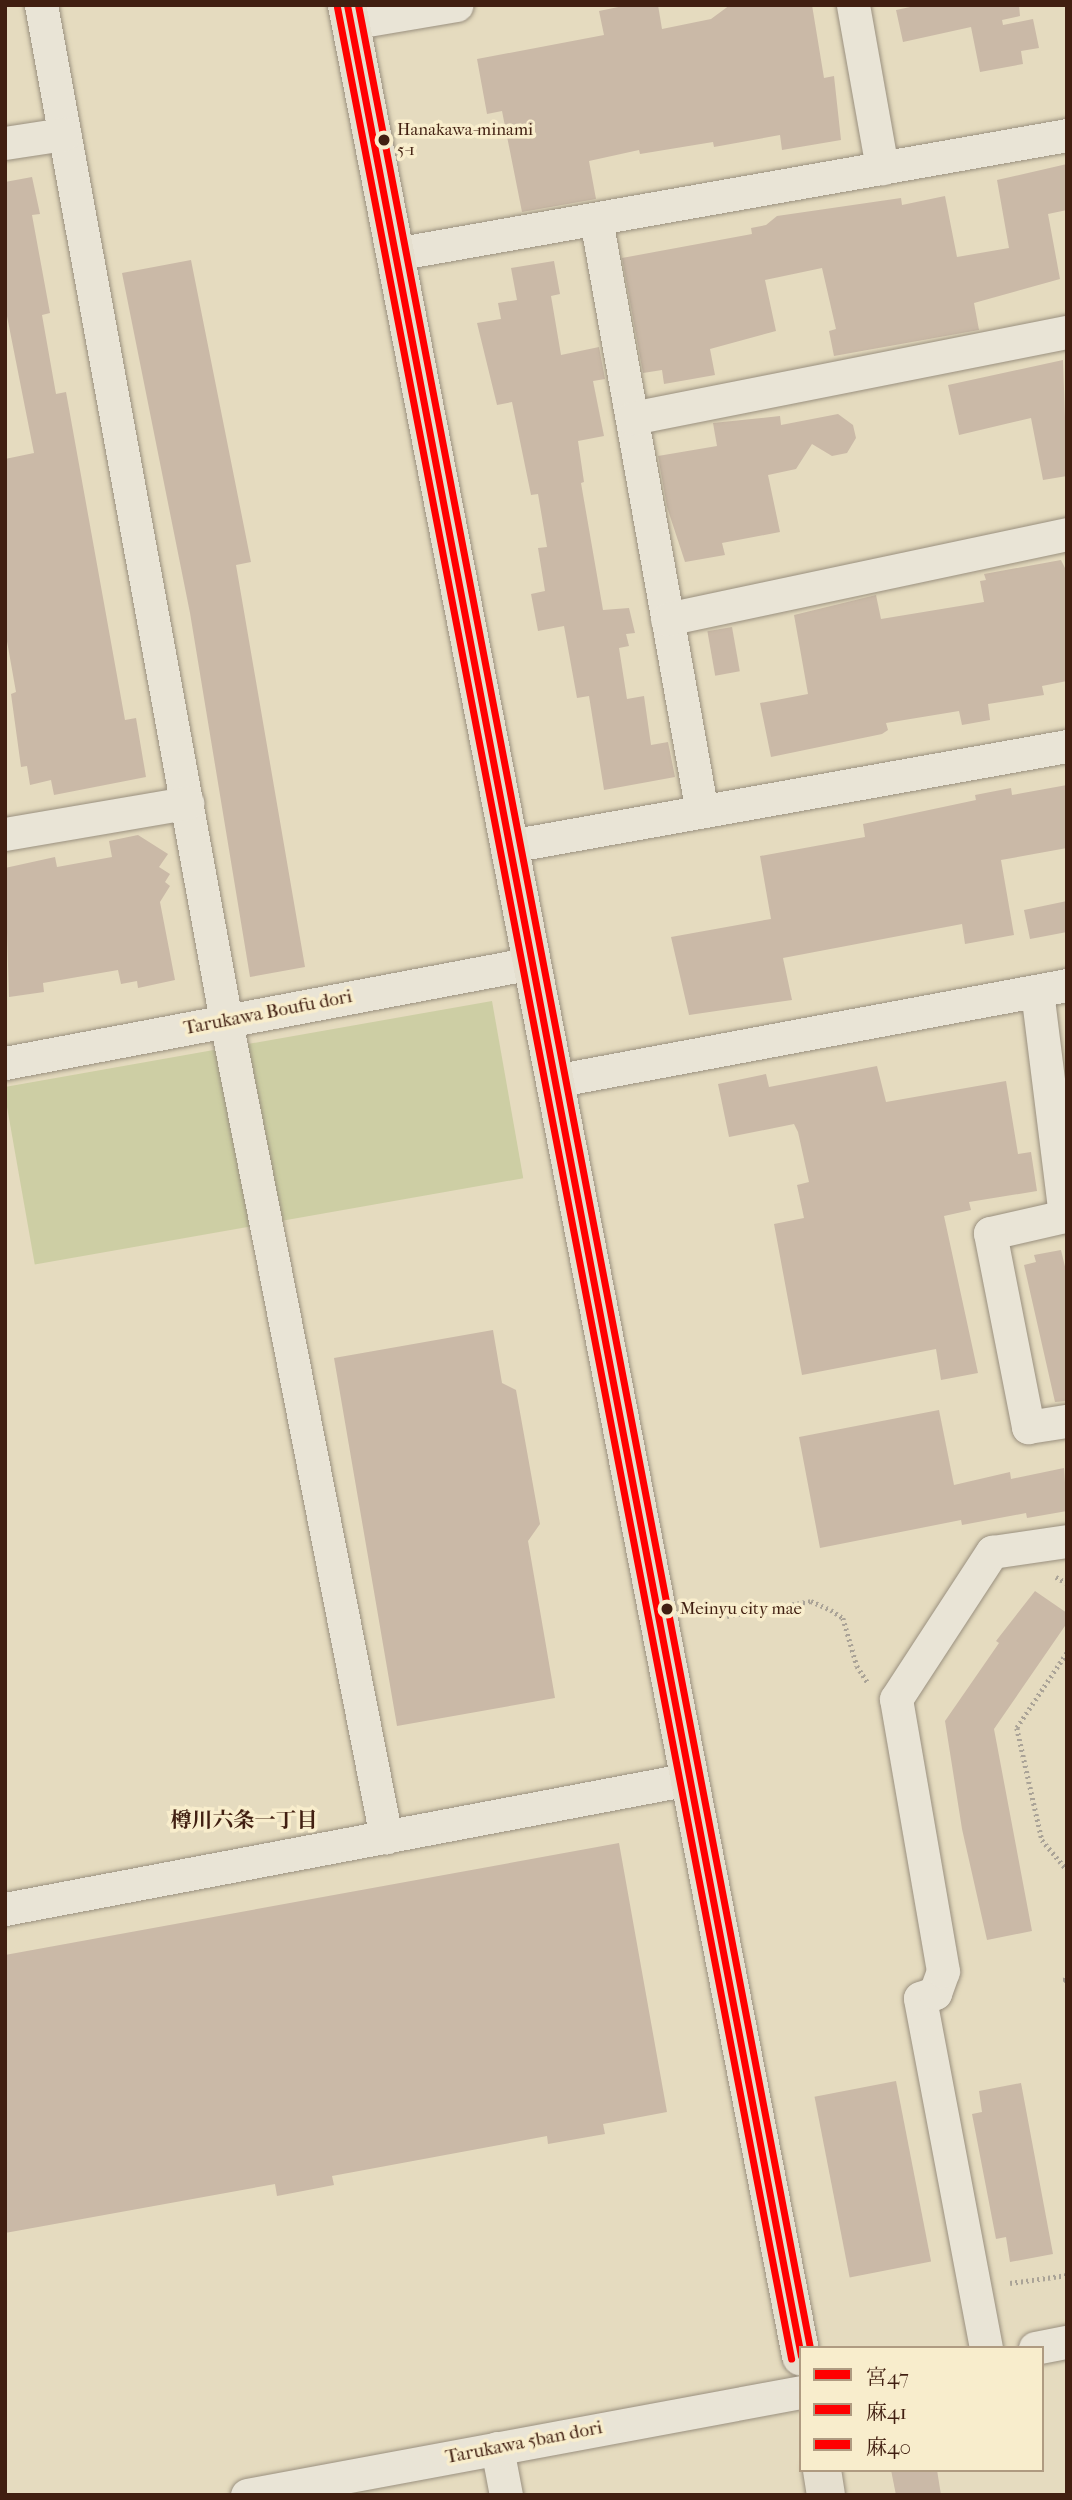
<!DOCTYPE html>
<meta charset="utf-8">
<style>
body{margin:0}
#map{position:relative;width:1072px;height:2500px;overflow:hidden;background:#e5dbbf;font-family:"IM FELL French Canon","Noto Serif JP",serif}
div>[style]{position:absolute}
.green>*{inset:0;background:#cdcea4;transform-origin:0 0}
.building>*{inset:0;background:#cab9a7;transform-origin:0 0}
.path>*{height:4.5px;margin-top:-2.25px;transform-origin:0;background:repeating-linear-gradient(90deg,#aaa397 0 2px,transparent 0 5.5px)}
.roads{filter:drop-shadow(0 0 2px #9a907f) drop-shadow(0 0 2px #9a907f)}
.minor>*{height:33px;margin:-16.5px;padding:0 16.5px;transform-origin:16.5px;border-radius:16.5px;background:#e9e4d6}
.major>*{height:38px;margin:-19px;padding:0 19px;transform-origin:19px;border-radius:19px;background:#e5dfcf}
.bus-1>*{height:7px;margin:-3.5px;padding:0 3.5px;transform-origin:3.5px;border-radius:3.5px;background:#f00}
.bus-2>*{height:7px;margin:-3.5px;padding:0 3.5px;transform-origin:3.5px;border-radius:3.5px;background:#f00}
.bus-3>*{height:7px;margin:-3.5px;padding:0 3.5px;transform-origin:3.5px;border-radius:3.5px;background:#f00}
.dots>*{width:19px;height:19px;translate:-50% -50%;box-sizing:border-box;border:4px solid #f8edcc;border-radius:50%}
span{translate:-50% -50%;white-space:nowrap;text-align:center;line-height:1.15;-webkit-text-stroke:7px #f8edcc;paint-order:stroke}
.bus-label{font-size:17px;color:#411f11}
.left{translate:0 -50%;text-align:left}
.street-label{font-size:19px;color:#411f11}
.neighbourhood-label{font-size:21px;color:#411f11;font-weight:700}
.frame{position:absolute;inset:0;border:7px solid #411f11;pointer-events:none}
.legend{position:absolute;left:799px;top:2346px;width:245px;height:126px;box-sizing:border-box;background:#f8edcc;border:2px solid #af9b81;margin:0;padding:9px 12px;list-style:none;font-size:21px;color:#411f11}
.legend li{display:flex;align-items:center;gap:14px;height:35px}
.legend b{width:35px;border:2px solid #af9b81}
</style>
<div id="map">
<div class="green">
<i style="left:492px;top:1001px;width:180px;height:496px;rotate:80deg"></i>
</div>
<div class="building">
<i style="clip-path:polygon(628px 5px,658px 5px,662px 29px,711px 19px,730px 5px,812px 5px,824px 78px,834px 76px,841px 140px,782px 150px,780px 135px,714px 147px,713px 142px,640px 154px,639px 150px,589px 161px,596px 199px,522px 212px,502px 111px,487px 114px,477px 59px,604px 35px,599px 11px)"></i>
<i style="clip-path:polygon(920px 5px,1019px 5px,1020px 16px,1002px 20px,1003px 25px,1033px 19px,1039px 48px,1021px 51px,1023px 64px,980px 72px,971px 27px,903px 42px,896px 10px)"></i>
<i style="clip-path:polygon(1067px 164px,1067px 210px,1048px 214px,1060px 279px,974px 303px,979px 330px,834px 356px,829px 331px,836px 329px,822px 268px,765px 280px,776px 331px,710px 349px,715px 375px,664px 384px,662px 370px,643px 373px,622px 258px,752px 234px,751px 228px,766px 225px,777px 216px,901px 198px,902px 205px,945px 196px,957px 257px,1009px 248px,997px 180px)"></i>
<i style="clip-path:polygon(32px 177px,40px 214px,32px 215px,50px 313px,42px 315px,56px 394px,66px 392px,125px 720px,136px 718px,146px 777px,54px 795px,51px 780px,30px 785px,27px 766px,21px 767px,11px 694px,16px 692px,5px 630px,5px 459px,34px 453px,5px 306px,5px 182px)"></i>
<i style="clip-path:polygon(191px 260px,251px 562px,236px 565px,305px 967px,250px 977px,190px 613px,122px 273px)"></i>
<i style="clip-path:polygon(554px 261px,560px 294px,551px 296px,561px 355px,599px 347px,605px 379px,593px 381px,604px 436px,578px 441px,584px 482px,581px 483px,603px 610px,629px 608px,635px 633px,626px 634px,629px 646px,619px 648px,627px 699px,644px 696px,651px 745px,668px 742px,675px 777px,604px 790px,589px 696px,577px 698px,564px 626px,538px 631px,531px 594px,545px 591px,538px 548px,547px 547px,538px 494px,531px 495px,512px 402px,497px 405px,477px 323px,501px 319px,498px 303px,517px 300px,511px 268px)"></i>
<i style="clip-path:polygon(1063px 360px,1067px 476px,1043px 480px,1031px 418px,959px 435px,948px 385px)"></i>
<i style="clip-path:polygon(838px 414px,853px 425px,856px 438px,847px 453px,832px 456px,812px 444px,796px 469px,768px 475px,780px 532px,722px 543px,725px 555px,685px 562px,667px 507px,658px 456px,717px 446px,713px 423px,780px 416px,781px 425px)"></i>
<i style="clip-path:polygon(1061px 560px,1067px 572px,1067px 681px,1042px 686px,1044px 695px,988px 704px,990px 720px,962px 725px,959px 711px,886px 723px,888px 730px,882px 734px,771px 757px,760px 703px,808px 694px,794px 615px,876px 595px,881px 619px,984px 602px,980px 581px,986px 580px,984px 574px)"></i>
<i style="left:732px;top:627px;width:45px;height:25px;rotate:80deg"></i>
<i style="clip-path:polygon(1067px 785px,1067px 848px,1001px 860px,1014px 935px,965px 944px,962px 924px,783px 958px,792px 1000px,689px 1015px,671px 937px,771px 919px,760px 856px,865px 837px,863px 824px,976px 800px,975px 795px,1011px 788px,1012px 795px)"></i>
<i style="clip-path:polygon(138px 835px,168px 854px,159px 867px,170px 874px,165px 882px,170px 886px,160px 902px,175px 980px,138px 988px,137px 981px,121px 984px,118px 970px,43px 983px,44px 992px,9px 997px,5px 868px,55px 857px,57px 867px,112px 857px,109px 841px)"></i>
<i style="clip-path:polygon(1067px 901px,1067px 932px,1030px 939px,1024px 910px)"></i>
<i style="clip-path:polygon(877px 1066px,886px 1102px,1006px 1081px,1018px 1154px,1031px 1152px,1037px 1191px,969px 1202px,971px 1210px,944px 1216px,978px 1373px,941px 1380px,936px 1349px,802px 1375px,774px 1224px,804px 1218px,797px 1185px,809px 1182px,798px 1132px,794px 1124px,729px 1137px,718px 1084px,766px 1074px,769px 1087px)"></i>
<i style="clip-path:polygon(1061px 1250px,1067px 1275px,1067px 1401px,1055px 1402px,1024px 1265px,1036px 1262px,1034px 1255px)"></i>
<i style="clip-path:polygon(493px 1330px,502px 1383px,516px 1390px,540px 1524px,528px 1541px,555px 1698px,397px 1726px,334px 1358px)"></i>
<i style="clip-path:polygon(939px 1410px,954px 1485px,1010px 1472px,1011px 1479px,1064px 1468px,1067px 1511px,1027px 1518px,1026px 1513px,962px 1525px,961px 1520px,820px 1548px,799px 1437px)"></i>
<i style="clip-path:polygon(1035px 1591px,1067px 1613px,1067px 1623px,994px 1729px,1032px 1931px,987px 1940px,962px 1829px,945px 1721px,999px 1643px,996px 1641px)"></i>
<i style="clip-path:polygon(619px 1843px,667px 2112px,603px 2124px,605px 2134px,548px 2144px,547px 2136px,332px 2176px,334px 2185px,277px 2196px,275px 2184px,5px 2233px,5px 1955px)"></i>
<i style="left:896px;top:2081px;width:184px;height:83px;rotate:79deg"></i>
<i style="clip-path:polygon(1021px 2083px,1053px 2254px,1010px 2262px,1006px 2237px,996px 2239px,972px 2114px,982px 2112px,979px 2091px)"></i>
<i style="clip-path:polygon(891px 2470px,937px 2470px,941px 2495px,896px 2495px)"></i>
</div>
<div class="path">
<i style="left:1056px;top:1577px;width:13px;rotate:29deg"></i>
<i style="left:727px;top:1616px;width:85px;rotate:-10.1deg"></i>
<i style="left:811px;top:1601px;width:22px;rotate:24deg"></i>
<i style="left:831px;top:1610px;width:14px;rotate:34deg"></i>
<i style="left:843px;top:1618px;width:50px;rotate:73.7deg"></i>
<i style="left:857px;top:1666px;width:20px;rotate:57deg"></i>
<i style="left:1067px;top:1653px;width:90px;rotate:123.7deg"></i>
<i style="left:1017px;top:1728px;width:115px;rotate:77.4deg"></i>
<i style="left:1042px;top:1840px;width:39px;rotate:50deg"></i>
<i style="left:1063px;top:1980px;width:4px;rotate:-14deg"></i>
<i style="left:1010px;top:2283px;width:58px;rotate:-8deg"></i>
</div>
<div class="roads">
<div class="minor">
<i style="left:41px;top:5px;width:1033px;rotate:79.68deg"></i>
<i style="left:226px;top:1021px;width:832px;rotate:78.91deg"></i>
<i style="left:853px;top:5px;width:166px;rotate:79.9deg"></i>
<i style="left:350px;top:23px;width:108px;rotate:-9.6deg"></i>
<i style="left:5px;top:143px;width:60px;rotate:-8.7deg"></i>
<i style="left:596px;top:219px;width:602px;rotate:79.87deg"></i>
<i style="left:395px;top:254px;width:682px;rotate:-10.04deg"></i>
<i style="left:632px;top:418px;width:443px;rotate:-11.2deg"></i>
<i style="left:667px;top:619px;width:409px;rotate:-12deg"></i>
<i style="left:5px;top:834px;width:185px;rotate:-9.7deg"></i>
<i style="left:510px;top:846px;width:566px;rotate:-10.18deg"></i>
<i style="left:1037px;top:991px;width:227px;rotate:82.9deg"></i>
<i style="left:1065px;top:1216px;width:77px;rotate:167.2deg"></i>
<i style="left:990px;top:1233px;width:198px;rotate:78.9deg"></i>
<i style="left:1028px;top:1427px;width:39px;rotate:-9deg"></i>
<i style="left:5px;top:1063px;width:536px;rotate:-10.74deg"></i>
<i style="left:554px;top:1081px;width:522px;rotate:-10.6deg"></i>
<i style="left:5px;top:1909px;width:696px;rotate:-10.76deg"></i>
<i style="left:986px;top:2348px;width:356px;rotate:-100.7deg"></i>
<i style="left:920px;top:1998px;width:16px;rotate:-18deg"></i>
<i style="left:935px;top:1993px;width:23px;rotate:-70deg"></i>
<i style="left:943px;top:1971px;width:276px;rotate:-99.8deg"></i>
<i style="left:896px;top:1699px;width:176px;rotate:-56.9deg"></i>
<i style="left:992px;top:1552px;width:76px;rotate:-8.3deg"></i>
<i style="left:1035px;top:2348px;width:33px;rotate:-11deg"></i>
<i style="left:497px;top:2448px;width:48px;rotate:79.2deg"></i>
<i style="left:247px;top:2495px;width:563px;rotate:-10.53deg"></i>
</div>
<div class="major">
<i style="left:347px;top:5px;width:2395px;rotate:79.07deg"></i>
<i style="left:822px;top:2470px;width:25px;rotate:81deg"></i>
</div>
</div>
<div class="bus-1">
<i style="left:347px;top:5px;width:2394px;rotate:79.07deg"></i>
</div>
<div class="bus-2">
<i style="left:337px;top:7px;width:2395px;rotate:79.07deg"></i>
</div>
<div class="bus-3">
<i style="left:358px;top:5px;width:2386px;rotate:79.08deg"></i>
</div>
<div class="dots">
<i style="left:384px;top:140px;background:#411f11"></i>
<i style="left:667px;top:1609px;background:#411f11"></i>
</div>
<div class="bus-label">
<span class="left" style="left:397px;top:140px">Hanakawa-minami<br>5-1</span>
<span class="left" style="left:680px;top:1609px">Meinyu city mae</span>
</div>
<div class="street-label">
<span style="left:268px;top:1013px;rotate:-11deg">Tarukawa Boufu dori</span>
<span style="left:524px;top:2443px;rotate:-11deg">Tarukawa 5ban dori</span>
</div>
<div class="neighbourhood-label">
<span style="left:244px;top:1820px">樽川六条一丁目</span>
</div>
<div class="frame"></div>
<ul class="legend">
<li><b style="height:9px;background:#f00"></b>宮47</li>
<li><b style="height:9px;background:#f00"></b>麻41</li>
<li><b style="height:9px;background:#f00"></b>麻40</li>
</ul>
</div>
